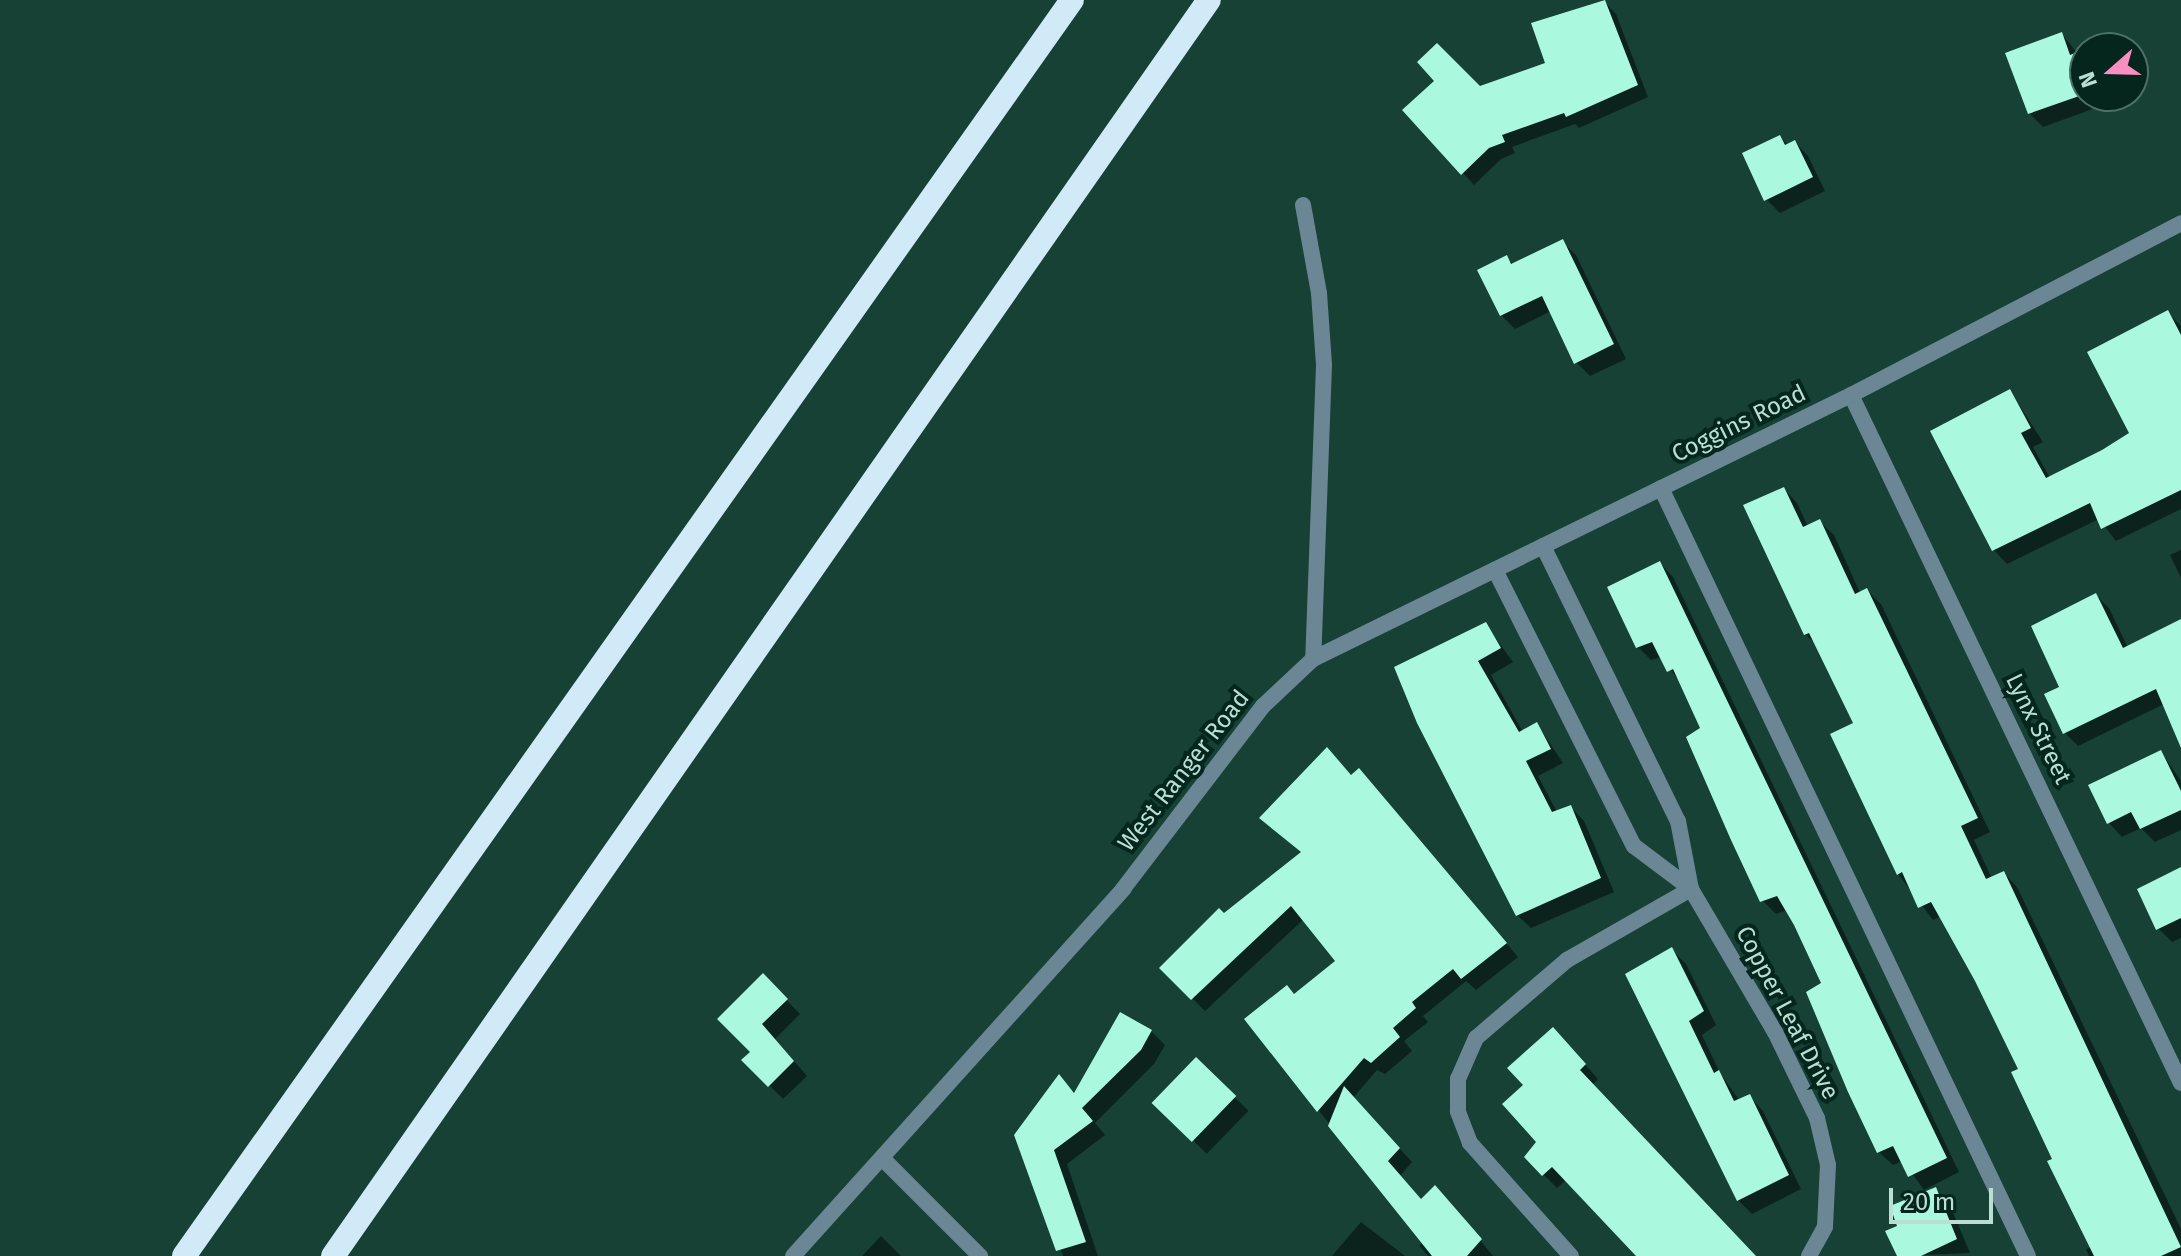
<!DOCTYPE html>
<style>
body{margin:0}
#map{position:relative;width:2181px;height:1256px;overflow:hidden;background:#174135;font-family:"Fira Sans",sans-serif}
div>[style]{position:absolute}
.shadow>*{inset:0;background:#0007;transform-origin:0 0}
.building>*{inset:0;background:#aaf9df;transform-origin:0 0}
.lane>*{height:16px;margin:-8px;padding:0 8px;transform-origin:8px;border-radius:8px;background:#6b8694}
.street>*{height:16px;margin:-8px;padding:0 8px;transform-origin:8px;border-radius:8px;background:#6b8694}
.highway>*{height:24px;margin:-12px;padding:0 12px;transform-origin:12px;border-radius:12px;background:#d0eaf8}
span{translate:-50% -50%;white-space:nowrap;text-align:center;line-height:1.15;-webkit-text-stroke:8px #04261d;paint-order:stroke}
.street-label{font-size:24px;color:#badfd2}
.north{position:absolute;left:2069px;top:32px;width:80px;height:80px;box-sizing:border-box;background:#04261d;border:2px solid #4d7065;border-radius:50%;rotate:250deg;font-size:22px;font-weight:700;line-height:32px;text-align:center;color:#badfd2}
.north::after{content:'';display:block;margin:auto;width:28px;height:36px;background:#fc8fc1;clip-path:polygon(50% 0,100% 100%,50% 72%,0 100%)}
.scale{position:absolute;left:1889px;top:1188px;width:104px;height:36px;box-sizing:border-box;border:4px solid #badfd2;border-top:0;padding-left:10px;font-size:24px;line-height:28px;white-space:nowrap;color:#badfd2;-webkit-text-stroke:6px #04261d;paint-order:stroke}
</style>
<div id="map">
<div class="shadow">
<i style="clip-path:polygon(1605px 2px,1616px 14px,1648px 97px,1579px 128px,1575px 124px,1512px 147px,1515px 153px,1501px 159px,1474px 185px,1463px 173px,1479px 89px,1548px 64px)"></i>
<i style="clip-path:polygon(2062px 34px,2078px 54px,2085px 52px,2085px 96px,2110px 96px,2112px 102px,2043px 127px,2029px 113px)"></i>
<i style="clip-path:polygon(1780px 137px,1788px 145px,1795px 142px,1808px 156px,1825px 191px,1780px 213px,1766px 199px)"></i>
<i style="clip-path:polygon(1562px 242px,1576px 255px,1626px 359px,1590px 376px,1576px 362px,1551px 311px,1515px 329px,1501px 315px,1506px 258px,1514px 265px)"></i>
<i style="clip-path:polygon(2167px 312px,2181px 326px,2181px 509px,2116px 541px,2099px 519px,2007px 564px,1994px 550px,1933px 432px,2010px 391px,2043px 442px,2033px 447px,2050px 478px,2103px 452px,2132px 434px)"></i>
<i style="clip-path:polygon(1784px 489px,1797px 503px,1808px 527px,1820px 522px,1834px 535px,1860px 593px,1867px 590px,1881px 604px,1990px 832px,1974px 840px,1992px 879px,2004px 873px,2017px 887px,2181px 1229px,2181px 1256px,2089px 1256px,2086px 1249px,2092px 1247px,2021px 1070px,1942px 916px,1933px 920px,1898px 874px,1855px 724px,1818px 646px,1805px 634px)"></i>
<i style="clip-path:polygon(2181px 550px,2181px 578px,2170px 555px)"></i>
<i style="clip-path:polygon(1660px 563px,1673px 577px,1959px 1172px,1924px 1190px,1903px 1161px,1893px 1165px,1879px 1152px,1823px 984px,1787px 910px,1776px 914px,1762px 900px,1703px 729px,1682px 685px,1661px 657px,1651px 660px,1637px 646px)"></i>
<i style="clip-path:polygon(2096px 595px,2109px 608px,2128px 648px,2181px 621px,2181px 744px,2164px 704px,2078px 746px,2065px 733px,2046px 695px,2061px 688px)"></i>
<i style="clip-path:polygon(1486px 625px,1513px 662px,1491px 675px,1523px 732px,1537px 724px,1563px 763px,1538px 776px,1557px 812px,1571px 807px,1584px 821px,1614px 892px,1531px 928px,1517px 915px,1419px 723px)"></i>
<i style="clip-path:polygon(2161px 752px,2181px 781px,2181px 830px,2155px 842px,2141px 828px,2122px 837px,2109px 823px)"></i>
<i style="clip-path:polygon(1352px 777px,1372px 784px,1518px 957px,1476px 990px,1466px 981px,1423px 1016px,1428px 1022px,1404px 1041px,1412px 1051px,1385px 1074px,1377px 1070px,1353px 1098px,1412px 1162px,1400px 1176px,1422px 1200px,1449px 1201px,1493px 1256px,1428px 1256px,1419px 1246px,1423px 1242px,1247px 1020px,1295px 996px,1338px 961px,1304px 919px,1205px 1011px,1162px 968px,1302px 853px,1274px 830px)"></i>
<i style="clip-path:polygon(2181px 870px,2181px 938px,2172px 942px,2158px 928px)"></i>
<i style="clip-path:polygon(1672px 950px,1686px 964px,1716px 1025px,1702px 1035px,1720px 1073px,1740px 1101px,1750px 1097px,1763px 1111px,1801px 1189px,1752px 1214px,1738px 1200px,1627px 975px)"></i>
<i style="clip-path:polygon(763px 976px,800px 1014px,775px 1039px,807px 1076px,783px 1099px,744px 1060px,752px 1052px)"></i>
<i style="clip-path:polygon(1151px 1031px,1165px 1045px,1154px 1064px,1095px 1123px,1105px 1135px,1067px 1164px,1098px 1256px,1063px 1256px,1016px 1136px,1059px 1077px,1076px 1094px)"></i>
<i style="clip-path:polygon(1566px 1043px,1598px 1079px,1592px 1085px,1754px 1256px,1641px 1256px,1567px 1179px,1557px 1188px,1526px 1157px,1539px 1142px)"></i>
<i style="left:1196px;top:1060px;width:73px;height:60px;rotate:44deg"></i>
<i style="clip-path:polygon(1936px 1189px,1949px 1203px,1970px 1253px,1899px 1256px,1899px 1227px)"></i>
<i style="clip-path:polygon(1361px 1222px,1405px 1256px,1332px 1256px)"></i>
<i style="clip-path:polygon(881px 1236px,901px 1256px,862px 1256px)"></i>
</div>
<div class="building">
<i style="clip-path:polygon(1605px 0,1638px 85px,1566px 117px,1564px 113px,1502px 135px,1505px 142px,1489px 148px,1461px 175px,1402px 110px,1434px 81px,1417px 62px,1437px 43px,1480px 86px,1545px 63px,1531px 23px)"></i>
<i style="clip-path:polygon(2062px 32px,2070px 55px,2085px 49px,2085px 94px,2028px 114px,2005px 53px)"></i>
<i style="clip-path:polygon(1780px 135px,1785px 145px,1795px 140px,1813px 177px,1764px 201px,1742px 153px)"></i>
<i style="clip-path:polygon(1563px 239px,1614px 344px,1574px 364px,1542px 296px,1500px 316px,1477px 270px,1507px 255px,1511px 264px)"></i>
<i style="clip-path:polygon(2168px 310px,2181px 335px,2181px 490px,2101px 529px,2090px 503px,1992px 551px,1930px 431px,2010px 389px,2031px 428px,2021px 433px,2046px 478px,2102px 450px,2129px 433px,2087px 352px)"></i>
<i style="clip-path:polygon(1784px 487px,1803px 527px,1820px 519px,1855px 594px,1867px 588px,1978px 818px,1961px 826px,1986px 879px,2004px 871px,2181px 1247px,2161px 1256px,2094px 1256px,2047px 1161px,2052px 1159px,2011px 1072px,2018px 1069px,1975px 981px,1931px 902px,1918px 908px,1902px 872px,1897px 875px,1830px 734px,1853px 723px,1809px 633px,1804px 635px,1743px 505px)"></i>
<i style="clip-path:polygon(1660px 561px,1947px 1158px,1908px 1177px,1893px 1146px,1877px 1153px,1848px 1092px,1806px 992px,1821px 983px,1794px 925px,1777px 896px,1760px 902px,1731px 840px,1686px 737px,1700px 728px,1673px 669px,1667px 672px,1652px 642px,1636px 648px,1607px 587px)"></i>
<i style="clip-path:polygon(2096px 593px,2123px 648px,2181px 619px,2181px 748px,2156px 689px,2063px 734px,2044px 694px,2059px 687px,2031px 626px)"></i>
<i style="clip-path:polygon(1486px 622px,1501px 648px,1478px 661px,1519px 732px,1537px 722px,1551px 749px,1526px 761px,1552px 812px,1571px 805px,1601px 878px,1516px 916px,1417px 723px,1394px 667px)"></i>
<i style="clip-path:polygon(1327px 747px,1351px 775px,1359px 768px,1507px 943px,1461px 979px,1453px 969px,1412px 1002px,1416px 1008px,1393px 1028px,1400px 1037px,1371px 1063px,1364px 1058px,1317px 1112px,1244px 1019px,1287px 985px,1294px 994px,1335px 961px,1291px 906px,1191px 1000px,1159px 968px,1219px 908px,1224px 913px,1301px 852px,1259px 818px)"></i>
<i style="clip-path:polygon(2161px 750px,2181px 791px,2181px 810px,2140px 829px,2131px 812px,2107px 824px,2088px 785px)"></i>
<i style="clip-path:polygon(2181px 867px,2181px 918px,2156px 930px,2137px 889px)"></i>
<i style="clip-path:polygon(1672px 947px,1704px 1011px,1689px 1021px,1714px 1073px,1719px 1070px,1734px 1101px,1750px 1094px,1789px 1175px,1737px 1201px,1625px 974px)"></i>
<i style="clip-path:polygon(763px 973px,788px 999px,762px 1024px,794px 1061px,768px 1087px,741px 1060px,750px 1052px,717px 1019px)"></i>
<i style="clip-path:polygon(1120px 1012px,1152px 1030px,1141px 1050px,1082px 1108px,1093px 1121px,1054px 1150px,1086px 1242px,1056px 1251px,1014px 1135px,1059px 1074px,1074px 1093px)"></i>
<i style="clip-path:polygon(1553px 1027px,1586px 1064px,1580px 1070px,1756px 1256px,1636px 1256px,1552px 1167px,1542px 1176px,1524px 1157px,1536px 1142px,1502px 1104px,1523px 1085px,1507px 1068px)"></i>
<i style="left:1196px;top:1057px;width:56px;height:64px;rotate:44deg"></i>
<i style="clip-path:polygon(1344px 1086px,1400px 1148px,1388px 1161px,1421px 1199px,1435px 1185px,1482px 1239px,1467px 1256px,1432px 1256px,1328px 1126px)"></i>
<i style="clip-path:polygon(1936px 1187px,1957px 1239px,1921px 1256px,1897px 1256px,1885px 1231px,1897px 1226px,1890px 1206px)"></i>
</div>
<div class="lane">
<i style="left:1661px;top:488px;width:851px;rotate:64.46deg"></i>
</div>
<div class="street">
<i style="left:1303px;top:205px;width:89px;rotate:79.7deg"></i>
<i style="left:1319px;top:293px;width:72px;rotate:86deg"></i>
<i style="left:1324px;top:365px;width:294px;rotate:92.1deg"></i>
<i style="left:1851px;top:395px;width:763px;rotate:64.38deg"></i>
<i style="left:1543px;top:546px;width:306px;rotate:63.9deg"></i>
<i style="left:1678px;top:821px;width:69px;rotate:79.2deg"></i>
<i style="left:1691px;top:889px;width:166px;rotate:59.6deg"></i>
<i style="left:1775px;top:1032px;width:96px;rotate:64deg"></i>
<i style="left:1817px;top:1118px;width:48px;rotate:76.8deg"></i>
<i style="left:1828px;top:1165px;width:62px;rotate:92.8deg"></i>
<i style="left:1825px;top:1227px;width:33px;rotate:119deg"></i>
<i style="left:1495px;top:570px;width:309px;rotate:63.3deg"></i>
<i style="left:1634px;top:846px;width:71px;rotate:37deg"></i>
<i style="left:882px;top:1158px;width:139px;rotate:45deg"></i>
<i style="left:793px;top:1256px;width:494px;rotate:-48deg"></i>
<i style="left:1123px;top:889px;width:230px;rotate:-52.6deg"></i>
<i style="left:1263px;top:706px;width:69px;rotate:-43.2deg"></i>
<i style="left:1313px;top:659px;width:599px;rotate:-26.14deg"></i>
<i style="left:1851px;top:395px;width:372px;rotate:-27.5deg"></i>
<i style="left:1571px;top:1256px;width:152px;rotate:-131.8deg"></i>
<i style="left:1470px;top:1143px;width:34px;rotate:-111deg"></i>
<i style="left:1458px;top:1111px;width:32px;rotate:-90deg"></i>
<i style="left:1458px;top:1079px;width:45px;rotate:-66.3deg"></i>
<i style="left:1476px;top:1038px;width:120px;rotate:-40.6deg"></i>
<i style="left:1567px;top:960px;width:143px;rotate:-29.8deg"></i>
</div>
<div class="highway">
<i style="left:184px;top:1256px;width:1538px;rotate:-54.74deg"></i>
<i style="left:333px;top:1256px;width:1531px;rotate:-55.11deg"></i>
</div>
<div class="street-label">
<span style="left:1739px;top:424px;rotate:-26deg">Coggins Road</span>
<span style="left:2038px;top:729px;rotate:64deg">Lynx Street</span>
<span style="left:1184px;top:771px;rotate:-52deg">West Ranger Road</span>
<span style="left:1787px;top:1013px;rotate:62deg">Copper Leaf Drive</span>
</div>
<div class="north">N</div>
<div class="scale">20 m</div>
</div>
